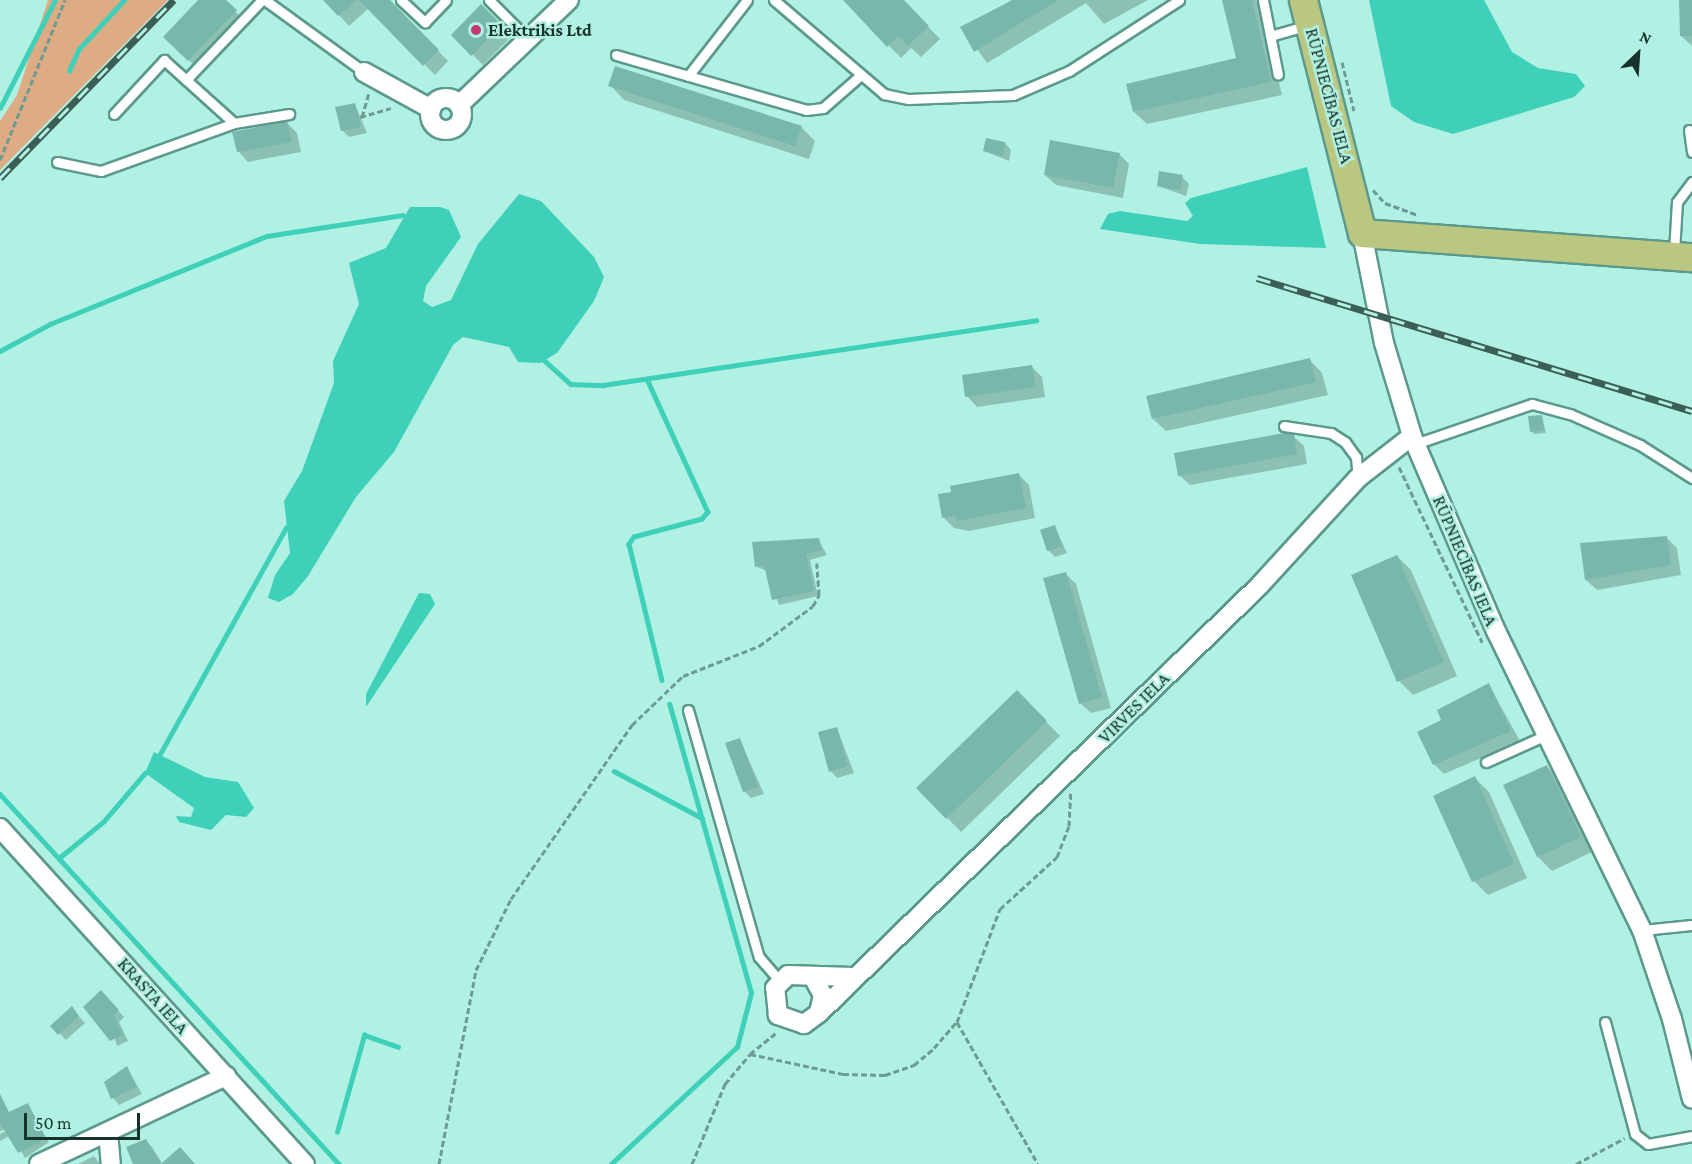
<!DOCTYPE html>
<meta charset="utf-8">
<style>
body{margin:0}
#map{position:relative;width:1692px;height:1164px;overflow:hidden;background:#b1f1e3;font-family:"Crimson Pro",serif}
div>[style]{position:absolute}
.green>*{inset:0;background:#ddab84}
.water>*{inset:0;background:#3fd0b9}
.shadow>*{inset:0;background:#0003}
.stream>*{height:4.5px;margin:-2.25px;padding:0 2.25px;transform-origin:2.25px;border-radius:2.25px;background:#3fd0b9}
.building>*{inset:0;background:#79b7aa}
.path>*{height:3px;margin-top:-1.5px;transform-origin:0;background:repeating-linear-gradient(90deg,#6c9b91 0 6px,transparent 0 9px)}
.roads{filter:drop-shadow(2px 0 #5c998d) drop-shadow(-2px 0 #5c998d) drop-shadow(0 2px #5c998d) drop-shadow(0 -2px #5c998d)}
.lane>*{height:9px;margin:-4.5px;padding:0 4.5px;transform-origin:4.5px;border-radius:4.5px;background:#fff}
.street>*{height:18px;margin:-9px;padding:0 9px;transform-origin:9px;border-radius:9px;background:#fff}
.street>.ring{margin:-9px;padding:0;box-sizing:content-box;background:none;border:18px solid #fff;border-radius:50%}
.primary>*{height:27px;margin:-13.5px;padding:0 13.5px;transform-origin:13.5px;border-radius:13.5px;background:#bac781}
.rail>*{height:7px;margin-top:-3.5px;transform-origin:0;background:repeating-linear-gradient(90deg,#b1f1e3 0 14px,#3b5e57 0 28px);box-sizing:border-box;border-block:2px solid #3b5e57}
.dots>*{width:16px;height:16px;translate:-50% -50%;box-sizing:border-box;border:3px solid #b1f1e3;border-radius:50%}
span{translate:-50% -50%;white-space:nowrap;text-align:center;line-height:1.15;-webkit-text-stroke:5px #b1f1e3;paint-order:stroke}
.poi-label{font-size:18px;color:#17312c;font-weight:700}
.left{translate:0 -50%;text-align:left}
.street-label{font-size:18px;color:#17312c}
.north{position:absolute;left:1608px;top:24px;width:60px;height:60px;-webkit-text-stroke:4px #b1f1e3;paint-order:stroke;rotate:25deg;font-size:16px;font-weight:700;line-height:24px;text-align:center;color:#17312c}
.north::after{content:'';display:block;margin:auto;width:21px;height:27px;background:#17312c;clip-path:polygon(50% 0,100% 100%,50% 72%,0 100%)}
.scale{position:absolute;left:24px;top:1113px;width:116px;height:27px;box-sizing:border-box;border:3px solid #17312c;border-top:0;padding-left:8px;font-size:18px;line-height:21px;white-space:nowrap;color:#17312c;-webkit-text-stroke:4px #b1f1e3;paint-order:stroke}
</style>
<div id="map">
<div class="green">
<i style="clip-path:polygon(48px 0,168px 0,0 170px,0 121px,17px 95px)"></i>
</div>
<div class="water">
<i style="clip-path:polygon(1369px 0,1484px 0,1512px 52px,1538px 68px,1576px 74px,1585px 86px,1574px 97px,1453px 134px,1414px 122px,1391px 106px)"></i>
<i style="clip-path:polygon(1307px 167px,1326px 248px,1200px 244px,1100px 229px,1108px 214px,1120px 211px,1187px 221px,1193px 216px,1185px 203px,1191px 198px)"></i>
<i style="clip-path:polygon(519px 194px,541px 201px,594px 257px,604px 277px,594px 301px,557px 353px,540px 363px,518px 362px,509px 347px,477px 340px,463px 337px,453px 345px,394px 452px,356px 497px,308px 576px,293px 594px,279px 602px,268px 598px,275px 575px,290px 553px,284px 501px,302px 471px,334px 383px,333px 361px,359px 304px,349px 263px,386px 248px,410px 207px,440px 207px,449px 210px,461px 237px,426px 286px,423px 301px,432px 307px,451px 300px,478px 244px)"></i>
<i style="clip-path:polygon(419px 593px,430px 594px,435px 604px,366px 707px,366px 694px)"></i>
<i style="clip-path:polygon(154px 752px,205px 777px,238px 782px,254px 808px,246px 817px,226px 815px,211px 830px,179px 822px,176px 816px,191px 817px,194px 808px,145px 773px)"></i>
</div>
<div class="shadow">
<i style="clip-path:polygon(200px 0,224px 0,246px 22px,199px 70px,165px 37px)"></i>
<i style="clip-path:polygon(325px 0,388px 0,448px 61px,435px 75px,369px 8px,349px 26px)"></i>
<i style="clip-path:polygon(845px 0,902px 0,940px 39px,921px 57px,911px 48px,901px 58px)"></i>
<i style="clip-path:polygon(1012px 0,1148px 0,1104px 24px,1086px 3px,987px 63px,962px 28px)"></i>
<i style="clip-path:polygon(1223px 0,1256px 0,1261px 5px,1282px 95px,1147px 124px,1134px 112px,1237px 59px)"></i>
<i style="clip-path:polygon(1680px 0,1692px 0,1692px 46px,1681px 36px)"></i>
<i style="clip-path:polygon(481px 6px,511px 37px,483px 65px,453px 35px)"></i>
<i style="clip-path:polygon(610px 85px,801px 127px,815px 141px,809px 159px,624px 100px)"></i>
<i style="clip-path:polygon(355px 104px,367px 133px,349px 137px,342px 130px)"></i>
<i style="clip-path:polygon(287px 123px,297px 133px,301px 152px,248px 162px,238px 151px)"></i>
<i style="clip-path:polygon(1005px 143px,1011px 150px,1009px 161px,984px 151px)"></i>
<i style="clip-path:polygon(1119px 154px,1129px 164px,1123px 198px,1056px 185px,1045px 175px)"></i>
<i style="clip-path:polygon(1182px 177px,1189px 184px,1186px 196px,1158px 186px)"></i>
<i style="clip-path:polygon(1310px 360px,1322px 373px,1328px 395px,1166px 431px,1153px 419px)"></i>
<i style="clip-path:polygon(1032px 367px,1042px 377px,1045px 397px,977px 407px,967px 396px)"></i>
<i style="clip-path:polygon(1542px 416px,1546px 433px,1534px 434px,1531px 431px)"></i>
<i style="clip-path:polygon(1293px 436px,1304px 446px,1307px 464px,1190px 485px,1179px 475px)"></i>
<i style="clip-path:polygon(1019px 475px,1029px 485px,1035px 518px,969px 531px,954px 528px,943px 517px)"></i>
<i style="clip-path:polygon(1055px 527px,1067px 553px,1055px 557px,1048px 550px)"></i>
<i style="clip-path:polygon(1667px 538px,1677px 548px,1681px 575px,1597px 590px,1586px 580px)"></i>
<i style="clip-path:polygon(818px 539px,827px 555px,810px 560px,818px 596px,779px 605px,767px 571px,757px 567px,754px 543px)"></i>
<i style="clip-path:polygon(1397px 556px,1411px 570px,1457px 676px,1413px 695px,1399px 681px,1353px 575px)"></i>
<i style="clip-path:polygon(1065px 573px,1076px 584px,1111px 708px,1091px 713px,1080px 703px)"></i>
<i style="clip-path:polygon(1489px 685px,1520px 741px,1444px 774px,1434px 764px,1443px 721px)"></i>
<i style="clip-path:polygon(1017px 692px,1060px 736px,961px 832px,918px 788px)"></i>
<i style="clip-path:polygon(837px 728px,854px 773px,837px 778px,831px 771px)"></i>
<i style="clip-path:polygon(740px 740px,764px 794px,751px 798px,744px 791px)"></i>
<i style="clip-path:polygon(1547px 767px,1561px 781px,1594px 851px,1552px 871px,1538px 857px,1505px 786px)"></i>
<i style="clip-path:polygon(1475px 778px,1489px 792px,1527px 878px,1488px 895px,1474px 881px,1435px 796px)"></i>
<i style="clip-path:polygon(101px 992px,124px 1017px,119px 1022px,128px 1041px,117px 1046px)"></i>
<i style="clip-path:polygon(71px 1008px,85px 1023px,66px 1040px,53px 1026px)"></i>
<i style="clip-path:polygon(127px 1068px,142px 1094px,119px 1105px,113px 1098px)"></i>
<i style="clip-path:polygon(27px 1105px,49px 1142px,25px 1158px,11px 1135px,0 1141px,0 1134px,14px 1127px,0 1131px,0 1117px)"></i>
<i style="clip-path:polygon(145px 1140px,152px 1147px,162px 1163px,135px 1164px)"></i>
<i style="clip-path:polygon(94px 1156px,100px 1164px,78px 1164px)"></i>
</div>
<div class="stream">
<i style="left:69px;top:71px;width:24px;rotate:-66deg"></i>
<i style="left:79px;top:49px;width:67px;rotate:-47.4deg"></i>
<i style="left:0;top:108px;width:121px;rotate:-63deg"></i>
<i style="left:0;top:351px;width:57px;rotate:-28.4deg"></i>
<i style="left:50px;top:324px;width:234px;rotate:-22.1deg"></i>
<i style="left:267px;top:236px;width:137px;rotate:-8.8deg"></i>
<i style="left:544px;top:360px;width:36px;rotate:42deg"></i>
<i style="left:571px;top:384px;width:32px;rotate:2deg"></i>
<i style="left:603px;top:385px;width:438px;rotate:-8.5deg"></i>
<i style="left:647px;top:379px;width:146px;rotate:65.4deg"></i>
<i style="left:708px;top:512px;width:9px;rotate:131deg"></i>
<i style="left:702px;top:519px;width:70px;rotate:165.2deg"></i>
<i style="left:634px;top:537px;width:9px;rotate:126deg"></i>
<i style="left:629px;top:544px;width:140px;rotate:76.4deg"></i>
<i style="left:160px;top:754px;width:259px;rotate:-60.9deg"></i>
<i style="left:614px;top:771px;width:100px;rotate:28.1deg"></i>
<i style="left:0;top:794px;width:502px;rotate:47.5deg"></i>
<i style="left:59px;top:858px;width:58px;rotate:-39.4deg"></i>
<i style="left:104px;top:821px;width:63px;rotate:-49.5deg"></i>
<i style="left:337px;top:1132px;width:101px;rotate:-74.4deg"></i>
<i style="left:364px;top:1035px;width:36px;rotate:19deg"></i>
<i style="left:611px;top:1164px;width:172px;rotate:-42.9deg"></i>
<i style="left:737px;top:1047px;width:56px;rotate:-75.5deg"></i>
<i style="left:751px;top:993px;width:300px;rotate:-105.8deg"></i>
</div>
<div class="building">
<i style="clip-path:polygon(198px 0,226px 0,237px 10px,188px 61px,163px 37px)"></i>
<i style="clip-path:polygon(323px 0,357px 0,338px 16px)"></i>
<i style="clip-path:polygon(359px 0,390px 0,439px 50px,423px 66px)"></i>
<i style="clip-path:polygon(843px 0,904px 0,929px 26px,908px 46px,898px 36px,887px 47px)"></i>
<i style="clip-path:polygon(1013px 0,1058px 0,974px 52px,960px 27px)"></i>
<i style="clip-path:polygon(1222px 0,1252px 0,1271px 82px,1133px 112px,1126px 84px,1236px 58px)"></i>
<i style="clip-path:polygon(1679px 0,1692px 0,1692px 36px,1680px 36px)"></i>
<i style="clip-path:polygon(481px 4px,502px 25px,471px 56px,451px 35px)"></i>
<i style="clip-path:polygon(615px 66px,802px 126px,795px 146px,608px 86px)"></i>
<i style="clip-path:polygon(355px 103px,361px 127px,341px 131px,335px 107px)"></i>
<i style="clip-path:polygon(287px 121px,292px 142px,237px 152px,232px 132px)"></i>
<i style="clip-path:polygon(986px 138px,1005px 142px,1003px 156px,983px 151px)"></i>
<i style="clip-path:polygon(1050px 140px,1120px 153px,1113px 188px,1044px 175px)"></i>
<i style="clip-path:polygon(1159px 171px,1183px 175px,1180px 190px,1157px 186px)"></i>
<i style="clip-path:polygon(1310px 358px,1316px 382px,1152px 419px,1146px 396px)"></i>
<i style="clip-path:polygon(1032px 365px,1036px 387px,965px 397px,962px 375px)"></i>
<i style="clip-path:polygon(1542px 415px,1544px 430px,1530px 432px,1528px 416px)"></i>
<i style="clip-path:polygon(1284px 433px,1294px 434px,1297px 454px,1178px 476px,1174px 453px)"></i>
<i style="clip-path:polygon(1019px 473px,1026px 508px,957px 521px,956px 516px,942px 518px,938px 494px,951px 492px,950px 486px)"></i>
<i style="clip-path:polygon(1055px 525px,1062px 546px,1047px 551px,1040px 530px)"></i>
<i style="clip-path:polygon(1667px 536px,1671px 565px,1585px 580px,1580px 543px)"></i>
<i style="clip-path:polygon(819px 538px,822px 550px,806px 554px,814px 591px,772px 600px,764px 565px,755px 567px,752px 542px)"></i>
<i style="clip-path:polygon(1397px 555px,1444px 662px,1397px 682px,1351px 575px)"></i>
<i style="clip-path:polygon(1066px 572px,1102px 697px,1079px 704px,1043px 578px)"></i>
<i style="clip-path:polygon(1489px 683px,1511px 731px,1433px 765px,1417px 732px,1441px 720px,1437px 710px)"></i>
<i style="clip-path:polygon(1017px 690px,1047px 721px,946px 819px,916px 788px)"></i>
<i style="clip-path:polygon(837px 727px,848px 766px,829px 772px,818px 732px)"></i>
<i style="clip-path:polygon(740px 738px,758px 787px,743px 792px,725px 743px)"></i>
<i style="clip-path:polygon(1547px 765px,1581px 837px,1537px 857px,1503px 785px)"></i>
<i style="clip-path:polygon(1475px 776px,1514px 864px,1472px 882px,1433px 796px)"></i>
<i style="clip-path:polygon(101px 990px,119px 1010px,114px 1015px,123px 1035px,110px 1041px,83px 1007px)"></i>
<i style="clip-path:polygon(72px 1006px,79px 1016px,58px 1035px,50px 1026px)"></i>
<i style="clip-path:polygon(127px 1066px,137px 1087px,111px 1099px,104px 1082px)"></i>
<i style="clip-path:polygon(0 1094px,9px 1112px,28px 1103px,44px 1135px,39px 1143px,18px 1153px,0 1123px)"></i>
<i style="clip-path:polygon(146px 1139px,161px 1164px,180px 1147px,195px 1164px,133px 1164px,126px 1147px)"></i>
</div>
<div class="path">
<i style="left:1342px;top:62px;width:50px;rotate:76.2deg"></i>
<i style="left:360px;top:117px;width:32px;rotate:-16deg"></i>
<i style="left:362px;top:117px;width:25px;rotate:-74deg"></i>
<i style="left:0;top:160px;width:173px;rotate:-67.9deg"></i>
<i style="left:1373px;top:190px;width:18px;rotate:47deg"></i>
<i style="left:1385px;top:203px;width:35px;rotate:20deg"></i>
<i style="left:1399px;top:467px;width:194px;rotate:64.6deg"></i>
<i style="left:957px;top:1022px;width:163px;rotate:60.3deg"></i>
<i style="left:750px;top:1054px;width:35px;rotate:-39deg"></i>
<i style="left:439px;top:1164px;width:197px;rotate:-79.2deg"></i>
<i style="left:476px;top:970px;width:79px;rotate:-63.8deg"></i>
<i style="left:511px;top:899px;width:212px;rotate:-55.2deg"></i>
<i style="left:632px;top:725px;width:71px;rotate:-43.9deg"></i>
<i style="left:683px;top:676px;width:82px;rotate:-21.5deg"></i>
<i style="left:759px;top:646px;width:67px;rotate:-36.5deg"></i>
<i style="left:813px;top:606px;width:13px;rotate:-61deg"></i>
<i style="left:819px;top:595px;width:32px;rotate:-94deg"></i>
<i style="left:692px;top:1164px;width:87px;rotate:-67.6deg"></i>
<i style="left:725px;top:1084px;width:39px;rotate:-50deg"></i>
<i style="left:750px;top:1054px;width:95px;rotate:12.1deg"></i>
<i style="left:843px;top:1074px;width:42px;rotate:1.4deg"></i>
<i style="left:885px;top:1075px;width:31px;rotate:-19deg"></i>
<i style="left:914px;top:1065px;width:26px;rotate:-40deg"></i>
<i style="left:934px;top:1048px;width:35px;rotate:-49deg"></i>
<i style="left:957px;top:1022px;width:121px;rotate:-69.2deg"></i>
<i style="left:1000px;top:909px;width:77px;rotate:-42.4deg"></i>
<i style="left:1057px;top:857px;width:33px;rotate:-69deg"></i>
<i style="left:1069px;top:826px;width:35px;rotate:-87deg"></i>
<i style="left:1576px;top:1164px;width:55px;rotate:-28deg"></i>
</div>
<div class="roads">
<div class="lane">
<i style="left:265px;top:0;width:122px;rotate:36deg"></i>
<i style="left:401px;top:0;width:33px;rotate:43deg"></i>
<i style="left:425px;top:22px;width:30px;rotate:-46deg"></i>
<i style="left:489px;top:0;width:55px;rotate:45deg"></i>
<i style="left:774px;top:0;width:145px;rotate:40.5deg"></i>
<i style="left:884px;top:94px;width:25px;rotate:12deg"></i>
<i style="left:908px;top:99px;width:105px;rotate:-2.2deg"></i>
<i style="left:1013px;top:95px;width:61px;rotate:-23.2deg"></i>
<i style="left:1069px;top:71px;width:131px;rotate:-32.8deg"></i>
<i style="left:1263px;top:0;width:76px;rotate:78.7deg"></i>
<i style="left:1270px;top:36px;width:37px;rotate:-16deg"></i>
<i style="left:616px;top:55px;width:198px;rotate:16.1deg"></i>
<i style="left:806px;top:110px;width:17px;rotate:-7deg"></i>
<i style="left:823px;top:108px;width:50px;rotate:-41deg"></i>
<i style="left:688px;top:76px;width:96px;rotate:-52.2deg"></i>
<i style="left:186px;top:80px;width:110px;rotate:-46.5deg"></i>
<i style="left:114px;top:114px;width:74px;rotate:-47.2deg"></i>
<i style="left:164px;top:60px;width:94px;rotate:42deg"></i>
<i style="left:1689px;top:130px;width:22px;rotate:82deg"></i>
<i style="left:57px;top:162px;width:45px;rotate:11.6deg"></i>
<i style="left:101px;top:171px;width:141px;rotate:-19.8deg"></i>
<i style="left:234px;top:123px;width:56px;rotate:-9.3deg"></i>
<i style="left:1674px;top:252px;width:50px;rotate:-86.6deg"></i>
<i style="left:1677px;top:202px;width:25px;rotate:-53deg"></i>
<i style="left:1284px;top:426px;width:48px;rotate:8.5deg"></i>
<i style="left:1331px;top:433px;width:17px;rotate:33deg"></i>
<i style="left:1345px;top:442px;width:19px;rotate:54deg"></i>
<i style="left:1356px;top:457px;width:21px;rotate:85deg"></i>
<i style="left:1415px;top:444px;width:124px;rotate:-18.9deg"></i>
<i style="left:1532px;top:404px;width:39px;rotate:15deg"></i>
<i style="left:1570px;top:414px;width:77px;rotate:23.9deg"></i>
<i style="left:1640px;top:445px;width:62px;rotate:32.4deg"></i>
<i style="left:688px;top:710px;width:257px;rotate:74deg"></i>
<i style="left:759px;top:957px;width:32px;rotate:49deg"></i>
<i style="left:1486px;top:762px;width:66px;rotate:-24.2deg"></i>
<i style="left:1642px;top:930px;width:50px;rotate:-5.7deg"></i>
<i style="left:1605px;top:1022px;width:116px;rotate:75deg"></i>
<i style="left:1635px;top:1134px;width:16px;rotate:38deg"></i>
<i style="left:1648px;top:1144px;width:45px;rotate:-10.3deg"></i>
</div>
<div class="street">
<i style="left:364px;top:72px;width:77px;rotate:28.9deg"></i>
<i class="ring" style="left:430px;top:98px;width:14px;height:14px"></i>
<i style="left:459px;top:105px;width:152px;rotate:-43.7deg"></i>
<i style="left:1362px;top:233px;width:112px;rotate:78.7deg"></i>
<i style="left:1384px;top:343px;width:97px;rotate:73.2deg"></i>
<i style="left:1412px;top:436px;width:212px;rotate:66.7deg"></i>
<i style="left:1496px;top:631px;width:333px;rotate:64deg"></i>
<i style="left:1642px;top:930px;width:94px;rotate:71.4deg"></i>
<i style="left:1672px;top:1019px;width:82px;rotate:76deg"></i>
<i style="left:0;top:828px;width:454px;rotate:47.8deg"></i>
<i style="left:814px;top:979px;width:18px;rotate:61deg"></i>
<i style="left:823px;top:995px;width:18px;rotate:103deg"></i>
<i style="left:819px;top:1013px;width:19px;rotate:144deg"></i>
<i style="left:804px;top:1024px;width:28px;rotate:-161deg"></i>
<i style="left:778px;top:1015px;width:27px;rotate:-96deg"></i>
<i style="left:775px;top:988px;width:18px;rotate:-45deg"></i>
<i style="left:788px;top:975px;width:65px;rotate:1.8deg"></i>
<i style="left:819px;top:1013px;width:613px;rotate:-44.14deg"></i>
<i style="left:1259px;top:586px;width:147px;rotate:-47.5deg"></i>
<i style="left:1358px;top:478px;width:68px;rotate:-37.9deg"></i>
<i style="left:108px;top:1132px;width:32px;rotate:85deg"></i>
<i style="left:39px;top:1164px;width:207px;rotate:-25.2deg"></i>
</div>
<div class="primary">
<i style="left:1303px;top:0;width:240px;rotate:75.8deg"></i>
<i style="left:1362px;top:233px;width:331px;rotate:4.2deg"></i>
</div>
</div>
<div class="rail">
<i style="left:0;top:178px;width:249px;rotate:-45.7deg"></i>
<i style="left:1257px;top:278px;width:455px;rotate:17deg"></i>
</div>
<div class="dots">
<i style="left:476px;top:30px;background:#c23871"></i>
</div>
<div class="poi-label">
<span class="left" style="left:488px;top:30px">Elektrikis Ltd</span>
</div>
<div class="street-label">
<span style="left:1329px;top:96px;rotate:75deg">RŪPNIECĪBAS IELA</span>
<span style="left:1465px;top:561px;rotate:67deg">RŪPNIECĪBAS IELA</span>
<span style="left:1134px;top:708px;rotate:-45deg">VIRVES IELA</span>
<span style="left:153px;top:996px;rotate:48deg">KRASTA IELA</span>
</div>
<div class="north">N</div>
<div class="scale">50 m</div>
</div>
